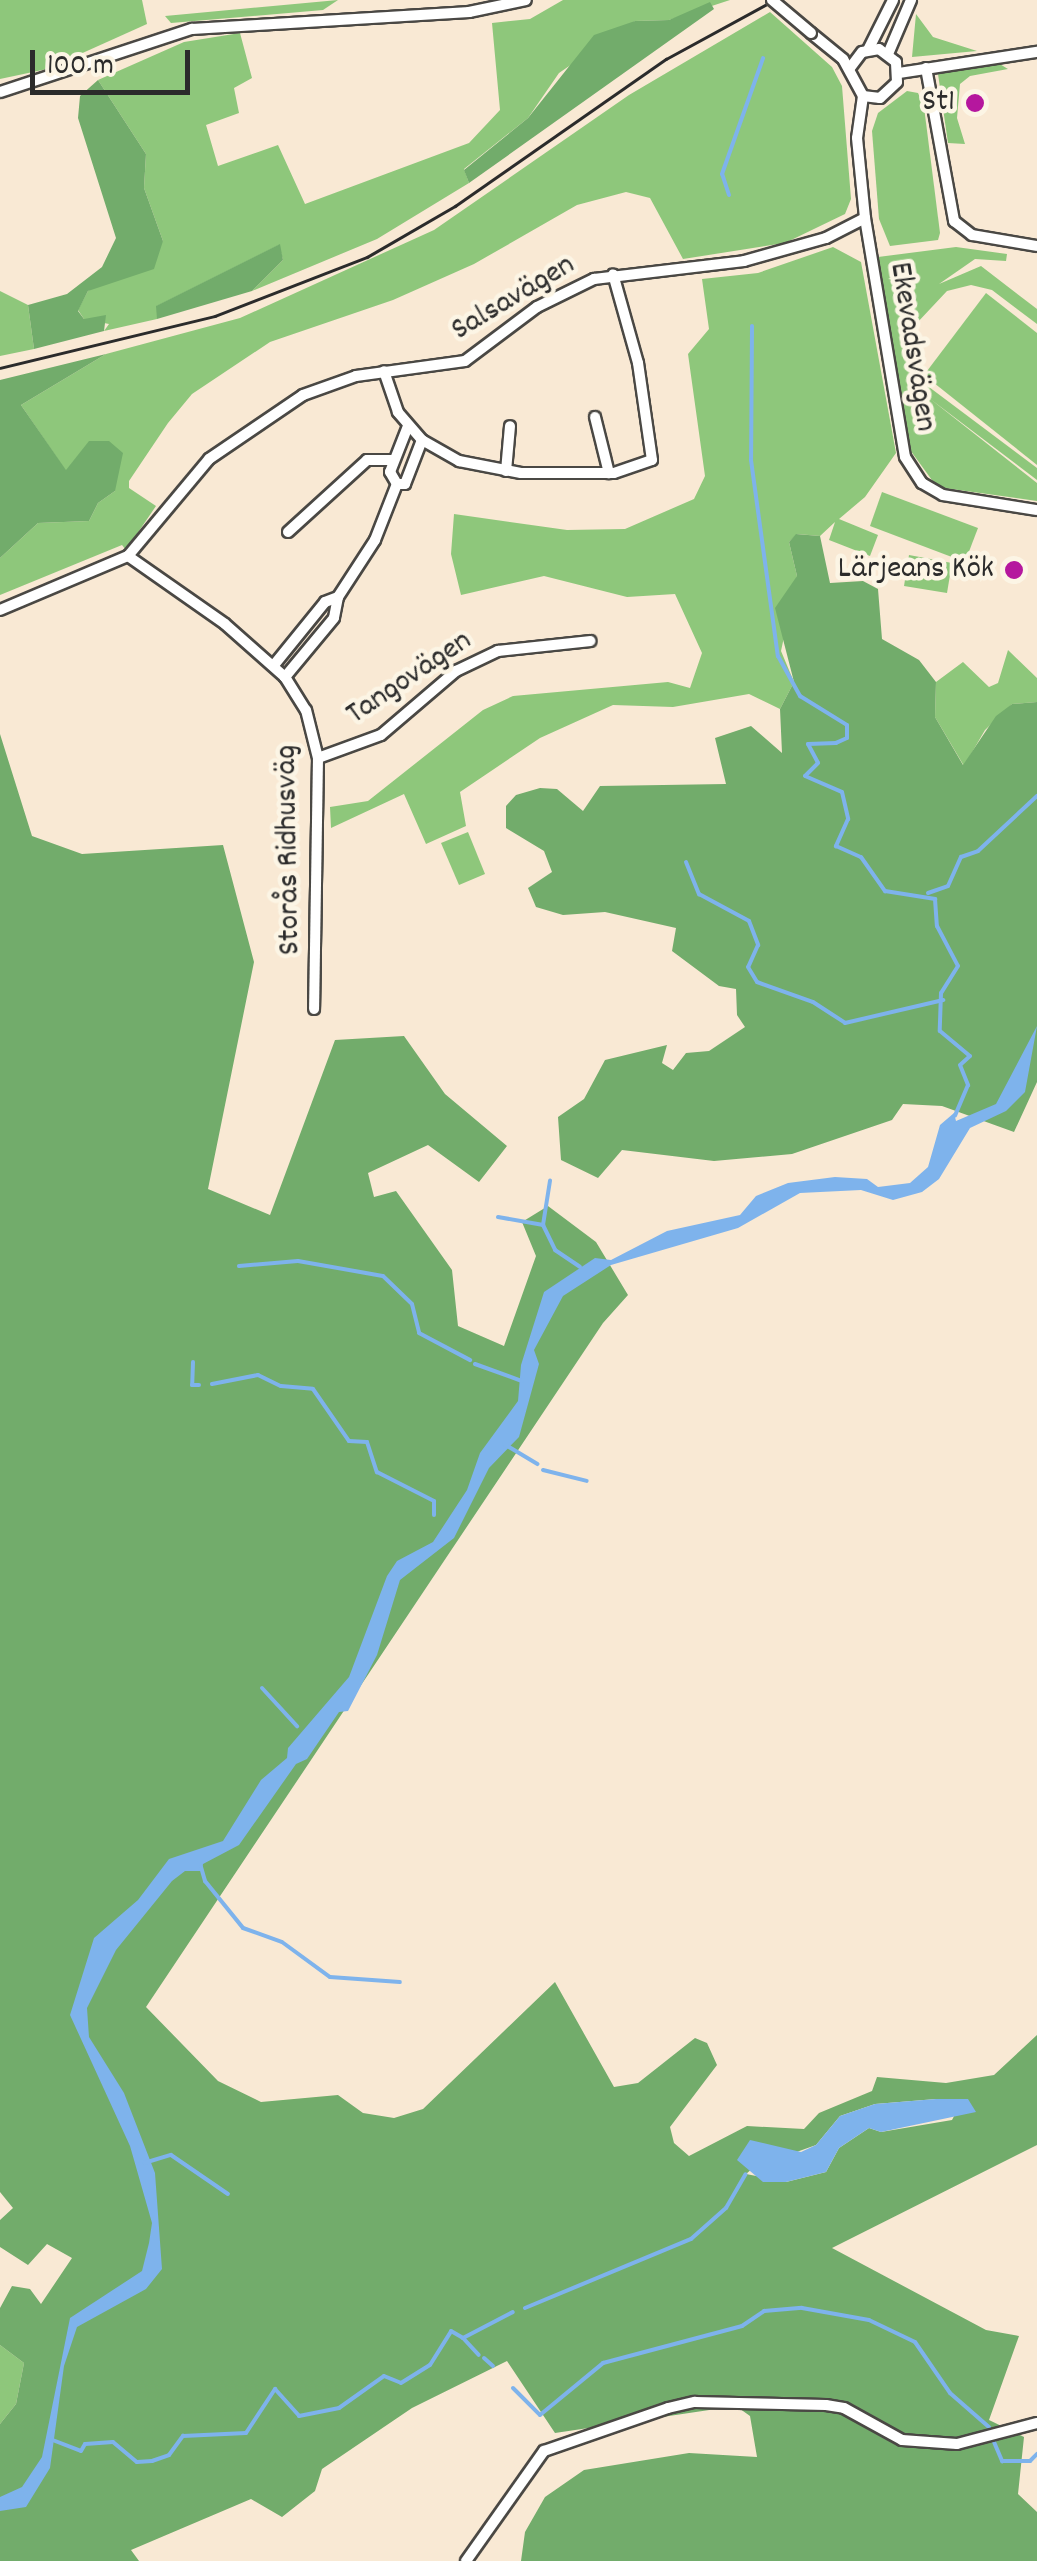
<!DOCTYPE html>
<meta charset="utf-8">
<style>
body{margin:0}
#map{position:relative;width:1037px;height:2561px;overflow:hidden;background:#f9e9d4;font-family:Dekko,sans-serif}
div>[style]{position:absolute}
.green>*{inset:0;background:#8ec77b}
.forest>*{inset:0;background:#72ac6b}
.water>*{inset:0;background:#7eb3ec}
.stream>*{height:4px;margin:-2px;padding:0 2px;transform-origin:2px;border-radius:2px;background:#7eb3ec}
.roads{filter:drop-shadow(2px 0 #4a4844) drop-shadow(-2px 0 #4a4844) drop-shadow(0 2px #4a4844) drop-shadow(0 -2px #4a4844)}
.street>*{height:10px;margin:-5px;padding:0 5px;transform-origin:5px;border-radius:5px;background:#fff}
.tram>*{height:2.5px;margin:-1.25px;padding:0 1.25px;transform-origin:1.25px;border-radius:1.25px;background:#2b2b2b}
.bridges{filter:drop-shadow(2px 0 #4a4844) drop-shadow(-2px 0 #4a4844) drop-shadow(0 2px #4a4844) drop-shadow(0 -2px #4a4844)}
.street-bridge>*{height:10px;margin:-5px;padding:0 5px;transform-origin:5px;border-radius:5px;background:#fff}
.dots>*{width:28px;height:28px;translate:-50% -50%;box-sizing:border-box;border:5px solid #fcf5e5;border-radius:50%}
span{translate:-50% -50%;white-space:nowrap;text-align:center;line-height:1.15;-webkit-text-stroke:9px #fcf5e5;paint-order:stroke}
.poi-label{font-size:32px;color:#2b2b2b}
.right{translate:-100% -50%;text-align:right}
.street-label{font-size:32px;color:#2b2b2b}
.scale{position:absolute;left:30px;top:50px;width:160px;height:45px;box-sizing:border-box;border:5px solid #2b2b2b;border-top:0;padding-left:12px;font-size:30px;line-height:35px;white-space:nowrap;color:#2b2b2b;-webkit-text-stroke:8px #fcf5e5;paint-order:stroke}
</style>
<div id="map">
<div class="green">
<i style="clip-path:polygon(0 0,142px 0,147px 24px,47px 69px,0 79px)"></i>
<i style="clip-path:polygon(338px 0,323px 10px,171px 23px,165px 16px)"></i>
<i style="clip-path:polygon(563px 0,730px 0,669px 20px,635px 21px,559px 73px,528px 118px,464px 169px,469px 183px,377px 239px,252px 291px,283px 260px,279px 245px,157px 306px,157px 319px,104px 331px,109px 324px,84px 319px,78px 310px,88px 291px,163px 241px,144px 188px,146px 154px,98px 80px,184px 42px,240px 33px,252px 78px,234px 88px,239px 113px,206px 125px,218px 166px,278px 145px,305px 204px,469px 143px,500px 110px,492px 23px,530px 19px)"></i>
<i style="clip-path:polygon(770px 12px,832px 67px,842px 86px,851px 199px,845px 214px,785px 243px,683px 259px,650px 198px,626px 192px,577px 205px,474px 264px,393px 300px,270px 342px,192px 394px,168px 423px,129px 481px,129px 488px,156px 506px,126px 550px,122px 545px,0 595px,0 558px,38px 523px,89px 521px,98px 503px,115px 491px,109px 442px,90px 441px,66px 471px,21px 405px,106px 354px,240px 318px,434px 230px,629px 95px)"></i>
<i style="clip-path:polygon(916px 14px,933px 37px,977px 51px,912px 57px)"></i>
<i style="clip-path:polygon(998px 63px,1008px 69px,970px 76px,960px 84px,957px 118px,965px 144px,948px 143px,938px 74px)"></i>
<i style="clip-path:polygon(907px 91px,918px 93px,924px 107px,940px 233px,938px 240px,890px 246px,879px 219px,872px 131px,878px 113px)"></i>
<i style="clip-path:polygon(833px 247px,861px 262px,896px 453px,865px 497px,839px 519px,878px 535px,870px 556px,829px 540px,835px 522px,820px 536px,797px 534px,789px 542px,797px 576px,781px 651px,794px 682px,780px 709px,749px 694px,673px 707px,613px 705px,540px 738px,460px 792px,466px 826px,426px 844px,404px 794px,331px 828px,330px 807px,368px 801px,483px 710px,513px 696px,668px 682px,690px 688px,702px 653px,675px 594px,627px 597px,544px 576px,461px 595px,451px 554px,454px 514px,567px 530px,625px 529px,694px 499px,705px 476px,688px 354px,709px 329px,702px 279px,758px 273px)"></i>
<i style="clip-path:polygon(956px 247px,1007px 254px,1006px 261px,975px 259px,939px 284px,981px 266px,1037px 309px,1037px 324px,992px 290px,971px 285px,947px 291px,916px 324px,916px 368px,929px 387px,1037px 468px,1037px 480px,929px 398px,1037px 483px,1037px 501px,937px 487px,905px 443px,878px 257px)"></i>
<i style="clip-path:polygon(0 291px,28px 305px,34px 349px,0 356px)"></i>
<i style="clip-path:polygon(986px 293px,1037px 333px,1037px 465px,924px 375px)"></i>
<i style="clip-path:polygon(882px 492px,978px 528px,965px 562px,870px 526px)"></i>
<i style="clip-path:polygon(909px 555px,952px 563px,947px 593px,904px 586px)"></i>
<i style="clip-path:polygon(1008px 650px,1037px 678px,1037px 702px,1012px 704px,985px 730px,964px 766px,935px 717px,936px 682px,963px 662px,989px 687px,998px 683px)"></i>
<i style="clip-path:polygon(468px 832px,485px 874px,459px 885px,441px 843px)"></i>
<i style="clip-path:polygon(0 2345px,24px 2363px,16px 2404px,0 2424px)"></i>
</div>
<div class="forest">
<i style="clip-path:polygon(710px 2px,714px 9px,469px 183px,464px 170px,528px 118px,594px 35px,635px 21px,669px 20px)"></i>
<i style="clip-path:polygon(98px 80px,146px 154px,144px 188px,163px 241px,154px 269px,88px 291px,78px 311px,84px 319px,106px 315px,104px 331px,34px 349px,28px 305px,67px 294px,102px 267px,116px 238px,78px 118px,80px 96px)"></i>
<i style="clip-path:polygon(280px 244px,283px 260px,252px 291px,157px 319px,156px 306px)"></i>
<i style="clip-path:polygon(106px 354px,21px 405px,66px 470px,89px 441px,109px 441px,123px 453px,115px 491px,98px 503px,89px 521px,38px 523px,0 558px,0 380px)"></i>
<i style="clip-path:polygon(796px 534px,820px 536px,830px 583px,863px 581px,878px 589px,882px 639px,919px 660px,936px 682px,935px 717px,963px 765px,996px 716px,1012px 704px,1037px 702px,1037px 1082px,1014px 1132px,942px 1106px,903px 1104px,892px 1120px,792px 1154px,714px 1161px,622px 1150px,598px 1178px,561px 1160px,558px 1117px,584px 1099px,605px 1060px,667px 1045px,662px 1063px,673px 1070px,686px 1053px,709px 1051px,745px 1027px,737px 1015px,736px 989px,719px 986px,672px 951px,676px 928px,605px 912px,563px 915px,536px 907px,528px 888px,552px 872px,544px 851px,506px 828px,506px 806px,516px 795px,540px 788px,557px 789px,583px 811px,600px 786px,726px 784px,715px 738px,751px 726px,782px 753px,780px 709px,794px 682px,775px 608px,797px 576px,789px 542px)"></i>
<i style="clip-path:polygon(evenodd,0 734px,32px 836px,82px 854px,223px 845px,254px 962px,208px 1189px,270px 1215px,335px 1040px,404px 1036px,445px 1094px,507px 1146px,479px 1182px,428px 1145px,368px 1173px,374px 1197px,396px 1191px,452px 1270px,458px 1326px,504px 1346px,536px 1256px,522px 1222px,548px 1206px,596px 1242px,628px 1295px,603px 1323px,146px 2007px,218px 2081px,261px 2102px,338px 2095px,363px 2113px,394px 2118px,423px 2109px,555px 1982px,614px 2087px,638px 2083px,695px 2038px,707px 2043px,717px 2065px,670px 2127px,674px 2143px,689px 2156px,747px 2126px,804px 2129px,819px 2113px,872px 2091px,877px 2077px,946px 2083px,994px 2075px,1037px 2035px,1037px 2145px,832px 2248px,986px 2330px,1019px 2336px,989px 2420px,1024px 2437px,1018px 2494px,1037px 2512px,1037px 2561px,521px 2561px,525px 2532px,545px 2497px,584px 2470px,689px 2453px,757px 2457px,750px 2416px,736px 2406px,555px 2433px,507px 2361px,412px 2408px,322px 2469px,315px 2491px,282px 2517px,251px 2499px,131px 2550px,139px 2561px,0 2561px,0 2424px,16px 2404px,24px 2363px,0 2345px,0 2308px,12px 2286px,30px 2289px,41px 2304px,72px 2258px,47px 2244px,28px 2265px,0 2247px,0 2220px,13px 2208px,0 2192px,0 734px,936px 2099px,963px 2099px,952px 2120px,881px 2132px,869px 2128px,839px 2148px,826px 2172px,786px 2182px,746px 2174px,774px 2150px,791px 2154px,816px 2145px,840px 2116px,875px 2104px,936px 2099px)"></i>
</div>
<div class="water">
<i style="clip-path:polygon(1037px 1026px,1025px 1092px,1006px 1111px,970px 1128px,939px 1179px,922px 1192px,893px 1200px,861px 1190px,800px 1193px,738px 1228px,611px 1265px,563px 1296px,534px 1350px,539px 1364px,519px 1437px,489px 1468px,454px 1538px,400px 1580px,377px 1655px,348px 1711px,339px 1712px,307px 1759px,296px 1764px,239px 1845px,203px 1864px,202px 1871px,185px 1871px,172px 1881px,116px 1950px,87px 2008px,89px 2037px,124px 2093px,155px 2173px,162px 2269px,146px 2289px,77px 2327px,64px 2366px,50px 2468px,26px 2507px,0 2511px,0 2497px,22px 2487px,42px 2457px,70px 2318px,142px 2271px,149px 2243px,152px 2223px,130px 2146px,70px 2015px,94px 1938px,138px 1900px,169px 1859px,223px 1841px,261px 1780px,287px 1758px,288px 1748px,349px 1677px,387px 1576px,397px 1561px,433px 1542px,467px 1490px,480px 1453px,518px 1401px,521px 1365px,544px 1292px,595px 1258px,611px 1260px,667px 1231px,740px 1215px,756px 1196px,788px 1183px,835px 1177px,867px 1179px,878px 1187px,910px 1183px,928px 1167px,940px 1125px,954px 1113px,956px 1121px,996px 1104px)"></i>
<i style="clip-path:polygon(936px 2099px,968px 2099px,976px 2112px,881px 2132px,869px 2128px,839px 2148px,826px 2172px,786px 2182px,763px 2182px,737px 2160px,750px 2140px,801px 2152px,816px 2145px,840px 2116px,875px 2104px)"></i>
</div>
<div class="stream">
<i style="left:729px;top:195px;width:22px;rotate:-108deg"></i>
<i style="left:722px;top:174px;width:123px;rotate:-70.5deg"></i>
<i style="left:752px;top:326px;width:134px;rotate:90.4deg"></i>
<i style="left:751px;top:460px;width:198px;rotate:82.2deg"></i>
<i style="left:778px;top:656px;width:46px;rotate:61.2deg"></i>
<i style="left:800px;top:696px;width:55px;rotate:31.7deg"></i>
<i style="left:847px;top:725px;width:13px;rotate:90deg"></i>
<i style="left:847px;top:738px;width:12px;rotate:156deg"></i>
<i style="left:836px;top:743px;width:28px;rotate:178deg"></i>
<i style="left:808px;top:744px;width:21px;rotate:62deg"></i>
<i style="left:818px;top:763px;width:18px;rotate:135deg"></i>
<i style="left:805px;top:776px;width:40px;rotate:23.4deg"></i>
<i style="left:842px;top:792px;width:28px;rotate:77deg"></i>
<i style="left:848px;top:819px;width:30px;rotate:114deg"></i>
<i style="left:836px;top:846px;width:27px;rotate:24deg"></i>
<i style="left:861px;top:857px;width:42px;rotate:54.8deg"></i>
<i style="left:885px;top:891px;width:51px;rotate:9.1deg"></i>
<i style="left:935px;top:899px;width:27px;rotate:86deg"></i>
<i style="left:937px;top:926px;width:45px;rotate:62.3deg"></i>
<i style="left:958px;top:966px;width:32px;rotate:122deg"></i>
<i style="left:941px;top:993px;width:38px;rotate:92deg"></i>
<i style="left:940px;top:1031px;width:39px;rotate:40deg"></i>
<i style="left:970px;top:1056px;width:13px;rotate:138deg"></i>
<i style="left:960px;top:1065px;width:22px;rotate:68deg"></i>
<i style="left:968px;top:1085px;width:33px;rotate:113deg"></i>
<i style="left:686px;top:862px;width:35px;rotate:68deg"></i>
<i style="left:699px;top:894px;width:57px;rotate:28.4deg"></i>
<i style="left:749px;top:921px;width:26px;rotate:69deg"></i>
<i style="left:758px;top:945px;width:24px;rotate:114deg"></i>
<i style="left:748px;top:967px;width:17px;rotate:59deg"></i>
<i style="left:757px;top:982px;width:59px;rotate:19.7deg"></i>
<i style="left:813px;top:1002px;width:38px;rotate:33deg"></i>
<i style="left:845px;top:1023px;width:101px;rotate:-13.2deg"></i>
<i style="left:928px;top:893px;width:21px;rotate:-19deg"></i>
<i style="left:948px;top:886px;width:32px;rotate:-66deg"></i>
<i style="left:961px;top:857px;width:18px;rotate:-19deg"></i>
<i style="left:978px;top:851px;width:81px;rotate:-43deg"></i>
<i style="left:498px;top:1217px;width:46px;rotate:10.1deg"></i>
<i style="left:543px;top:1225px;width:28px;rotate:64deg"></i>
<i style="left:555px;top:1250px;width:30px;rotate:34deg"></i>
<i style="left:543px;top:1225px;width:45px;rotate:-81deg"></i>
<i style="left:239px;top:1266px;width:59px;rotate:-4.8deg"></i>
<i style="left:298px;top:1261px;width:86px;rotate:10deg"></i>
<i style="left:383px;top:1276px;width:40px;rotate:44deg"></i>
<i style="left:412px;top:1304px;width:30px;rotate:76deg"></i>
<i style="left:419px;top:1333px;width:58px;rotate:27.9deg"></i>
<i style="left:193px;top:1362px;width:23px;rotate:92deg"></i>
<i style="left:192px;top:1385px;width:7px"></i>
<i style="left:475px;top:1364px;width:50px;rotate:19.9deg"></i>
<i style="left:212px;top:1384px;width:47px;rotate:-11.1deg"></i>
<i style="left:258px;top:1375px;width:25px;rotate:26deg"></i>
<i style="left:281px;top:1386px;width:32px;rotate:5deg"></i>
<i style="left:313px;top:1389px;width:63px;rotate:55.3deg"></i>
<i style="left:349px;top:1441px;width:18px;rotate:3deg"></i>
<i style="left:367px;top:1442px;width:32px;rotate:72deg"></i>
<i style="left:377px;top:1472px;width:64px;rotate:27deg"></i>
<i style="left:434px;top:1501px;width:14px;rotate:90deg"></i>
<i style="left:504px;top:1444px;width:39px;rotate:31deg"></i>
<i style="left:543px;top:1470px;width:45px;rotate:14deg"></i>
<i style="left:262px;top:1688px;width:52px;rotate:47.4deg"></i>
<i style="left:201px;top:1867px;width:15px;rotate:74deg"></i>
<i style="left:205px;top:1881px;width:60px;rotate:51deg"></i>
<i style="left:243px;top:1928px;width:41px;rotate:19.7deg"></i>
<i style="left:282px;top:1942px;width:59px;rotate:36.1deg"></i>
<i style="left:330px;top:1977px;width:70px;rotate:4.1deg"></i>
<i style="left:144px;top:2163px;width:28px;rotate:-17deg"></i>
<i style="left:171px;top:2155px;width:69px;rotate:34.4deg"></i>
<i style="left:525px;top:2308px;width:180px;rotate:-22.6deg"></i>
<i style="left:691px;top:2239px;width:47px;rotate:-41.5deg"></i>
<i style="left:726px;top:2208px;width:39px;rotate:-60deg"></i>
<i style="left:463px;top:2338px;width:23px;rotate:47deg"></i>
<i style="left:484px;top:2358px;width:12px;rotate:42deg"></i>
<i style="left:513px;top:2388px;width:38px;rotate:45deg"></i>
<i style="left:540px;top:2415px;width:82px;rotate:-39.5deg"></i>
<i style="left:603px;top:2363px;width:144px;rotate:-14.9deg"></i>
<i style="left:742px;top:2326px;width:27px;rotate:-34deg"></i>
<i style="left:764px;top:2311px;width:38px;rotate:-5deg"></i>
<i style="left:802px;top:2308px;width:68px;rotate:10.2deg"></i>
<i style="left:869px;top:2320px;width:51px;rotate:25.6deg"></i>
<i style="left:915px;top:2342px;width:62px;rotate:55.5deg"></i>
<i style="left:950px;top:2393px;width:52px;rotate:41.1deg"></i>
<i style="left:50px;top:2439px;width:33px;rotate:21deg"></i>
<i style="left:81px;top:2451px;width:8px;rotate:-60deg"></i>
<i style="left:85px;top:2444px;width:28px;rotate:-4deg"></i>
<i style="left:113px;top:2442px;width:31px;rotate:40deg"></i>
<i style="left:137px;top:2462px;width:15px;rotate:-4deg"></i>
<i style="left:152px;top:2461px;width:18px;rotate:-19deg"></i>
<i style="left:169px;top:2455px;width:24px;rotate:-54deg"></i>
<i style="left:183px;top:2436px;width:63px;rotate:-2.7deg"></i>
<i style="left:246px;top:2433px;width:53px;rotate:-56.6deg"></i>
<i style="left:275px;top:2389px;width:36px;rotate:48deg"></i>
<i style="left:299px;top:2416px;width:41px;rotate:-11.3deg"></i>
<i style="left:339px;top:2408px;width:55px;rotate:-35.4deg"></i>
<i style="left:384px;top:2376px;width:18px;rotate:22deg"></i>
<i style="left:401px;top:2383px;width:34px;rotate:-32deg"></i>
<i style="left:430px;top:2365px;width:40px;rotate:-58deg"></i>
<i style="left:451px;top:2331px;width:14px;rotate:30deg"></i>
<i style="left:463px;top:2338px;width:56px;rotate:-27.5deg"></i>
<i style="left:994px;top:2442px;width:21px;rotate:67deg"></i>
<i style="left:1002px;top:2461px;width:28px"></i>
<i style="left:1030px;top:2461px;width:10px;rotate:-45deg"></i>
</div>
<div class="roads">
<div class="street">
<i style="left:811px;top:33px;width:41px;rotate:39.1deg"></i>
<i style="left:843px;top:59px;width:42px;rotate:61.6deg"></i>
<i style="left:863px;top:96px;width:17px;rotate:7deg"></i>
<i style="left:880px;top:98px;width:23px;rotate:-43deg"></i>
<i style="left:897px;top:82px;width:20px;rotate:-93deg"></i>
<i style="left:896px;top:62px;width:21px;rotate:-143deg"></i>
<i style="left:879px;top:49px;width:17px;rotate:170deg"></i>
<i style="left:862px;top:52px;width:20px;rotate:127deg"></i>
<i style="left:868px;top:50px;width:56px;rotate:-63.4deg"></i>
<i style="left:888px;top:54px;width:59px;rotate:-66.9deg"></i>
<i style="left:926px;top:68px;width:156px;rotate:79.6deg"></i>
<i style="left:954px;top:221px;width:23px;rotate:38deg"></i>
<i style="left:972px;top:235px;width:66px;rotate:9.6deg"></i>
<i style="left:899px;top:73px;width:140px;rotate:-8.7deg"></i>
<i style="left:0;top:92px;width:202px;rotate:-18.2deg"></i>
<i style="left:192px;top:29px;width:278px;rotate:-3.5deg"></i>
<i style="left:469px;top:12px;width:58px;rotate:-11.9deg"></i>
<i style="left:863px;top:96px;width:42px;rotate:98.1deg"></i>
<i style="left:857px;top:138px;width:80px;rotate:84.3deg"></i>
<i style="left:865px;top:218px;width:242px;rotate:80.5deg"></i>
<i style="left:905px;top:457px;width:31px;rotate:57deg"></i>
<i style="left:922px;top:483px;width:24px;rotate:30deg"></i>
<i style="left:943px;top:495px;width:95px;rotate:9.1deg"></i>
<i style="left:595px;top:417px;width:58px;rotate:76deg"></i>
<i style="left:422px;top:440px;width:43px;rotate:29.6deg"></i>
<i style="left:459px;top:461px;width:63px;rotate:11deg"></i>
<i style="left:521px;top:473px;width:93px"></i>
<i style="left:614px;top:473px;width:40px;rotate:-18.9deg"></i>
<i style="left:652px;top:460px;width:98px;rotate:-98.2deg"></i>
<i style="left:638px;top:363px;width:92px;rotate:-105.7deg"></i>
<i style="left:506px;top:471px;width:45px;rotate:-84.9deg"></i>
<i style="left:397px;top:484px;width:14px;rotate:-120deg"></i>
<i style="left:390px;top:472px;width:49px;rotate:-68.6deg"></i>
<i style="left:288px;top:532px;width:107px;rotate:-42.3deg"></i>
<i style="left:367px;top:460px;width:27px"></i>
<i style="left:128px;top:556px;width:126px;rotate:-50.1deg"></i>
<i style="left:209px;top:459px;width:114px;rotate:-34.2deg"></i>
<i style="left:303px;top:395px;width:56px;rotate:-19.7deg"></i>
<i style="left:356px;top:376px;width:110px;rotate:-7.8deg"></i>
<i style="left:465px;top:361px;width:90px;rotate:-36.9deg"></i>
<i style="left:537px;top:307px;width:64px;rotate:-26.2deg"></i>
<i style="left:594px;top:279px;width:151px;rotate:-6.8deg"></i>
<i style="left:744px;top:261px;width:85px;rotate:-15.7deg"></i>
<i style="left:826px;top:238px;width:44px;rotate:-27.1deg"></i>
<i style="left:338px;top:597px;width:68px;rotate:-57deg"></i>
<i style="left:375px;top:540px;width:60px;rotate:-68.6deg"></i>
<i style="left:397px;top:484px;width:8px"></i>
<i style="left:405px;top:484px;width:47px;rotate:-68.9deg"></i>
<i style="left:422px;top:440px;width:37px;rotate:-131deg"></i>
<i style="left:398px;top:412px;width:43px;rotate:-108.9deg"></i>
<i style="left:0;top:610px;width:139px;rotate:-22.9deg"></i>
<i style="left:128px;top:556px;width:118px;rotate:35deg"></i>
<i style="left:225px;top:624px;width:80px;rotate:41.5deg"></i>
<i style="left:285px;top:677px;width:39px;rotate:58deg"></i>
<i style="left:306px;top:710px;width:49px;rotate:76deg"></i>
<i style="left:318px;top:758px;width:251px;rotate:90.9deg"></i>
<i style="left:274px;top:665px;width:81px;rotate:-51deg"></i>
<i style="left:325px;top:602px;width:14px;rotate:-21deg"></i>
<i style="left:338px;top:597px;width:21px;rotate:101deg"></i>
<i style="left:334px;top:618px;width:77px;rotate:129.7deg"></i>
<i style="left:318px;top:758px;width:67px;rotate:-20.1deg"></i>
<i style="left:381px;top:735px;width:99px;rotate:-40.5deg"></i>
<i style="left:456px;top:671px;width:47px;rotate:-25.5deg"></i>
<i style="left:498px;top:651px;width:93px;rotate:-6.2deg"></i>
<i style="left:466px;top:2561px;width:135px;rotate:-54.7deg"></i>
<i style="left:544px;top:2451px;width:131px;rotate:-19.1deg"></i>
<i style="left:668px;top:2408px;width:28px;rotate:-13deg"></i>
<i style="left:695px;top:2402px;width:131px;rotate:1.3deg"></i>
<i style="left:826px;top:2405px;width:18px;rotate:9deg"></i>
<i style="left:844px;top:2408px;width:66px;rotate:28.9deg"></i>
<i style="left:902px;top:2440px;width:55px;rotate:4.2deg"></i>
<i style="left:957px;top:2444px;width:83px;rotate:-14.7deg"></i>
</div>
</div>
<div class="tram">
<i style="left:0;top:368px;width:221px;rotate:-13.6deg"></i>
<i style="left:215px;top:316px;width:163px;rotate:-21.2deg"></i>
<i style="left:367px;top:257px;width:102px;rotate:-30.1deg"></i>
<i style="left:455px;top:206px;width:257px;rotate:-34.9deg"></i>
<i style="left:666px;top:59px;width:123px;rotate:-28.6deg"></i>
</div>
<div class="bridges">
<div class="street-bridge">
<i style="left:772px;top:0;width:51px;rotate:40.2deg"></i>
</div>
</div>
<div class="dots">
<i style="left:975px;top:103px;background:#b5179e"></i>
<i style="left:1014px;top:570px;background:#b5179e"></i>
</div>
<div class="poi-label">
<span class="right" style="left:955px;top:103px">St1</span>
<span class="right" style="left:994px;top:570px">Lärjeans Kök</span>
</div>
<div class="street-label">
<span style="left:514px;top:299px;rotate:-31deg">Salsavägen</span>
<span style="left:911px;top:347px;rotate:81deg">Ekevadsvägen</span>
<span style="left:410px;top:679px;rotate:-34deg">Tangovägen</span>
<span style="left:290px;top:850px;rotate:-91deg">Storås Ridhusväg</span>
</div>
<div class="scale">100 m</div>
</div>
